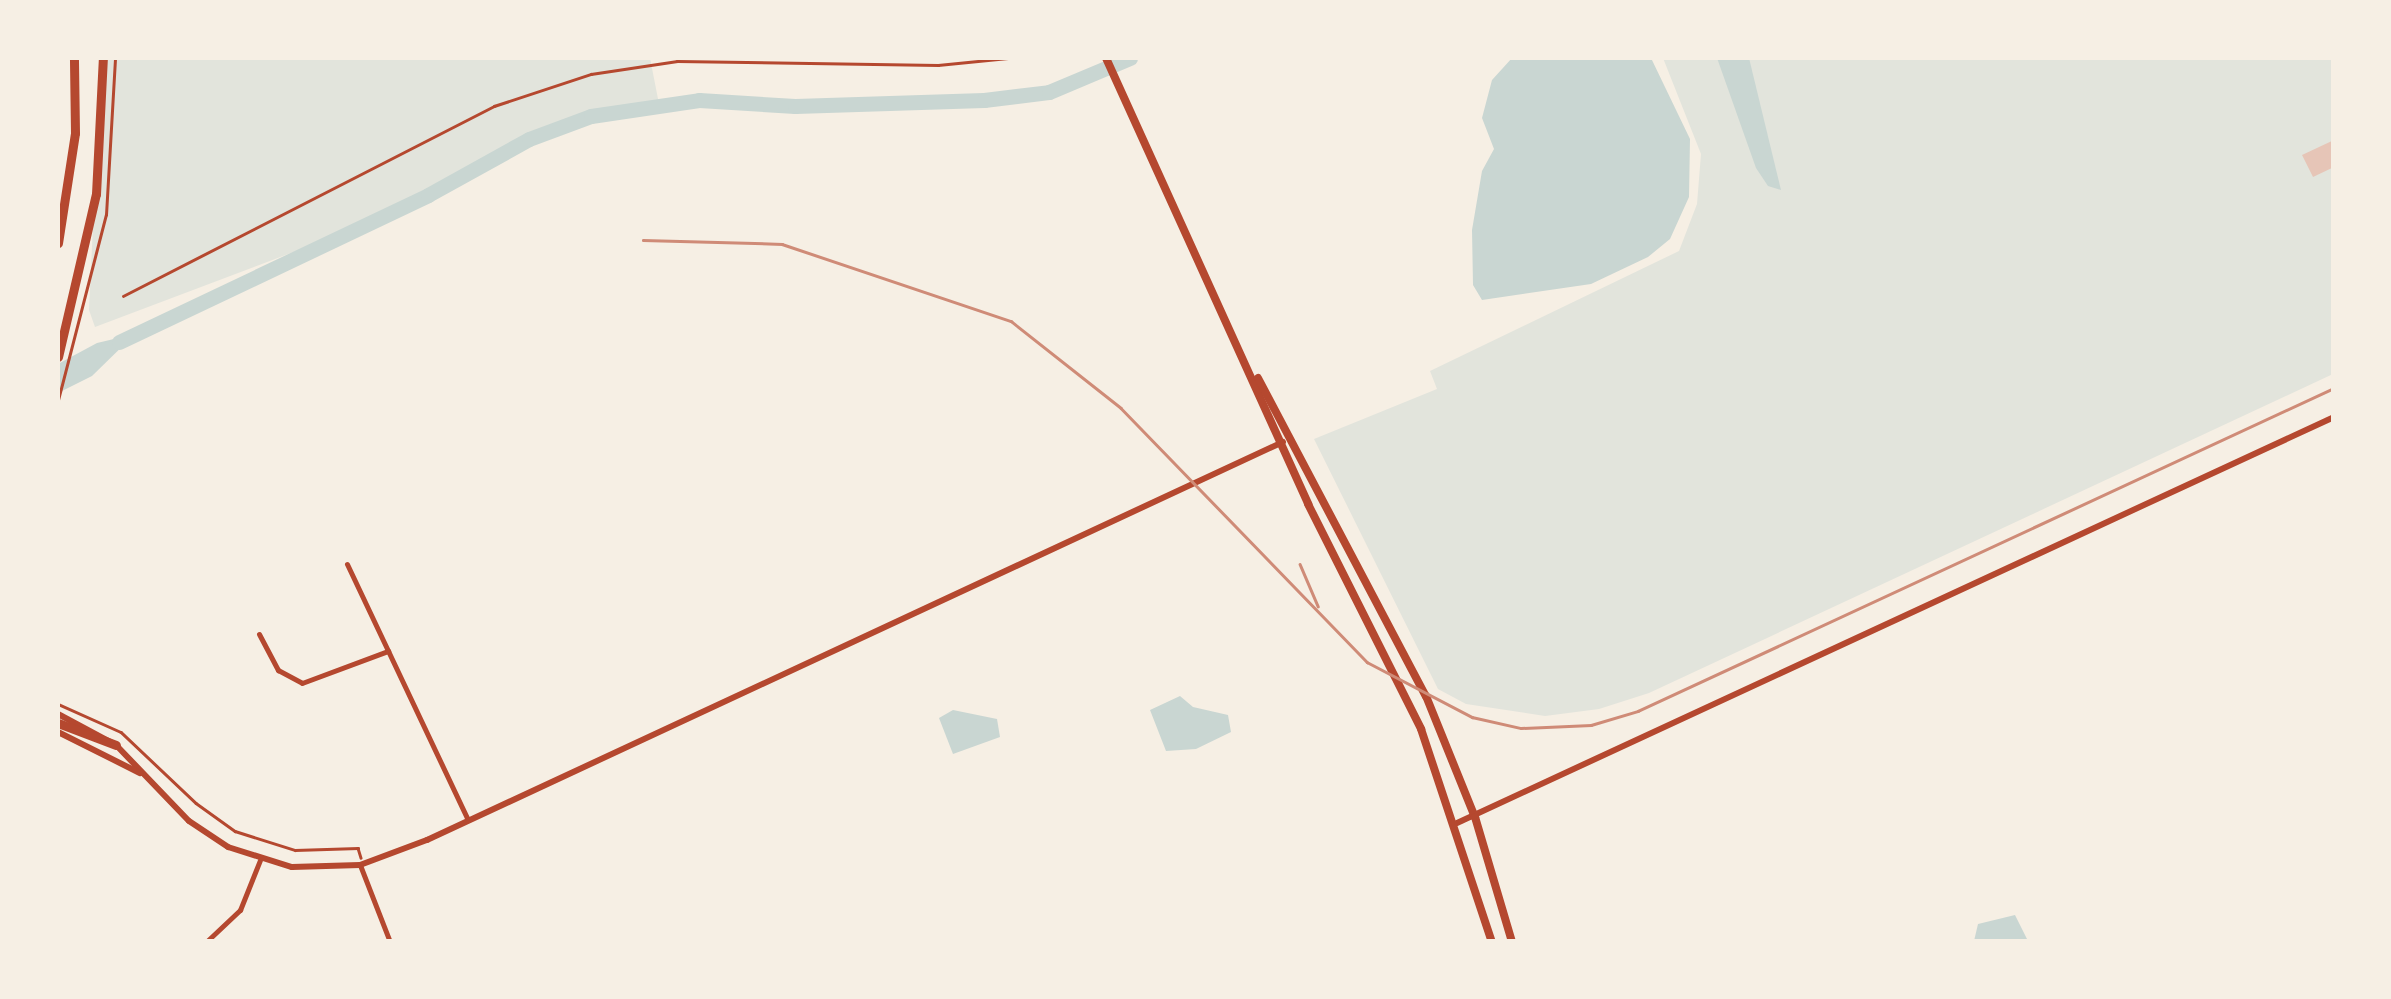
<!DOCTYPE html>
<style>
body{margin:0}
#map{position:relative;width:2391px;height:999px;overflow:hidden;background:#f6efe4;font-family:Signika,sans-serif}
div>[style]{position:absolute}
.green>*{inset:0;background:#e2e4dc}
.water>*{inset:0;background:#c9d6d2}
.river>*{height:15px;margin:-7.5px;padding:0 7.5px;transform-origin:7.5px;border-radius:7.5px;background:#c9d6d2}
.building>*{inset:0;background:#e6c5b7}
.path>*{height:2.5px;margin:-1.25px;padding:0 1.25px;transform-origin:1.25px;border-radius:1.25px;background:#b5482f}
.minor>*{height:5px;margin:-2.5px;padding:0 2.5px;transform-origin:2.5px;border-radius:2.5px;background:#b5482f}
.tertiary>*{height:6px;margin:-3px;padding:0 3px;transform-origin:3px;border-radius:3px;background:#b5482f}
.secondary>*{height:8px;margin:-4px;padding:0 4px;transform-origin:4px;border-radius:4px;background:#b5482f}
.trunk>*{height:9px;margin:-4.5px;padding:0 4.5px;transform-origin:4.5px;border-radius:4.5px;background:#b5482f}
.rail>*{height:2.5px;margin:-1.25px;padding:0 1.25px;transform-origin:1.25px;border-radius:1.25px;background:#cf8b77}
span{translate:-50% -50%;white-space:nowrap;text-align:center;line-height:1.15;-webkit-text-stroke:8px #f6efe4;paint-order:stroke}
.frame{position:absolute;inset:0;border:60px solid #f6efe4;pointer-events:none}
</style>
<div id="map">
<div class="green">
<i style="clip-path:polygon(101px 58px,650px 58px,659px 104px,560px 126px,349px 231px,95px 327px,89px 310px)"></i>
<i style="clip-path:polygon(1663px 58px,2333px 58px,2333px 374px,1649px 693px,1599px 709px,1545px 716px,1466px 704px,1438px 689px,1314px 439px,1437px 389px,1430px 371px,1679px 251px,1697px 204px,1701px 154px)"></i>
</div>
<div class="water">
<i style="clip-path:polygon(1512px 58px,1651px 58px,1690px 139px,1689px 197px,1670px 239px,1648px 257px,1591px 284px,1482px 300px,1473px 285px,1472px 230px,1482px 171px,1494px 149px,1482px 118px,1492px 80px)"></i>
<i style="clip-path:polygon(1717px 58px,1749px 58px,1781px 190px,1768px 186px,1756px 168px)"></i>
<i style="clip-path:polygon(135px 334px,92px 376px,58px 393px,58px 364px,97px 343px)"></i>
<i style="clip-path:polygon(1180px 696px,1193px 707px,1228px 715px,1231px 732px,1196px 749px,1166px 751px,1150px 710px)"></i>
<i style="clip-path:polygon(953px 710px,997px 719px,1000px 737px,953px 754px,939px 718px)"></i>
<i style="clip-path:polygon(2015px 915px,2028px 941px,1974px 941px,1978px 924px)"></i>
</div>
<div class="river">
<i style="left:119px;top:342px;width:342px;rotate:-25.4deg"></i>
<i style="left:428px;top:195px;width:115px;rotate:-29deg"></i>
<i style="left:529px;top:139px;width:66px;rotate:-20.4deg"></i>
<i style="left:591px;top:116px;width:109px;rotate:-8.4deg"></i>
<i style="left:699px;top:100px;width:96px;rotate:3.6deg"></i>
<i style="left:795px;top:106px;width:189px;rotate:-1.8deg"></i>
<i style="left:984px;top:100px;width:65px;rotate:-7deg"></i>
<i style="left:1049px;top:92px;width:88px;rotate:-22.8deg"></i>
</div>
<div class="building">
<i style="clip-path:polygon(2334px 140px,2334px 167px,2313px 177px,2302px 155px)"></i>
</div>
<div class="path">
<i style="left:123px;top:296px;width:417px;rotate:-27.1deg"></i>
<i style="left:494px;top:106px;width:102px;rotate:-18.3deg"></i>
<i style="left:591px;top:74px;width:87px;rotate:-8.6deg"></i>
<i style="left:677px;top:61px;width:261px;rotate:0.9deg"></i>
<i style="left:938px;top:65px;width:70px;rotate:-5.7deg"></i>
<i style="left:58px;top:400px;width:191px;rotate:-75.5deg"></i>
<i style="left:106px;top:215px;width:157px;rotate:-86.7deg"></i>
<i style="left:58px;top:704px;width:69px;rotate:24deg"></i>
<i style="left:121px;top:732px;width:103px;rotate:43.4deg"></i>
<i style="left:196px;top:803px;width:48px;rotate:35.7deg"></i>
<i style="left:235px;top:831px;width:63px;rotate:17.6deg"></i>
<i style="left:295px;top:850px;width:63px;rotate:-1.8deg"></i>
<i style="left:358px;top:848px;width:10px;rotate:73deg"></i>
</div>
<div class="minor">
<i style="left:347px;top:564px;width:283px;rotate:64.7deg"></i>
<i style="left:259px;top:634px;width:41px;rotate:62.2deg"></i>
<i style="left:278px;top:670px;width:27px;rotate:28deg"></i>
<i style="left:302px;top:683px;width:92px;rotate:-20.4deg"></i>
<i style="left:360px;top:865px;width:83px;rotate:68.7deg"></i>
<i style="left:206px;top:942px;width:47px;rotate:-43.3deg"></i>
<i style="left:240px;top:910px;width:54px;rotate:-68.2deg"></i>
</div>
<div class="tertiary">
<i style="left:58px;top:714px;width:66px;rotate:28.1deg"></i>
<i style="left:116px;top:745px;width:105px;rotate:46.2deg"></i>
<i style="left:189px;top:821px;width:47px;rotate:33.7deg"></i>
<i style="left:228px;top:847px;width:67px;rotate:17.4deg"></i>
<i style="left:292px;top:867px;width:68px;rotate:-1.7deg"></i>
<i style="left:360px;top:865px;width:72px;rotate:-20.5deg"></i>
<i style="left:427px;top:840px;width:944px;rotate:-24.94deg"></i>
<i style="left:58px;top:732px;width:92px;rotate:26.6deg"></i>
<i style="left:1457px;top:823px;width:966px;rotate:-24.84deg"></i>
</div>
<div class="secondary">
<i style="left:1106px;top:58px;width:490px;rotate:65.6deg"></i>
<i style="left:1308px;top:504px;width:252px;rotate:63.3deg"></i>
<i style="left:1421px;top:729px;width:225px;rotate:71.6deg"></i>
<i style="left:1258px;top:378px;width:360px;rotate:62.2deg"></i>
<i style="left:1426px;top:696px;width:131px;rotate:68deg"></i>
<i style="left:1475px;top:817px;width:130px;rotate:73.5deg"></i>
</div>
<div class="trunk">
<i style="left:58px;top:243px;width:111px;rotate:-81.2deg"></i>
<i style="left:75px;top:133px;width:75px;rotate:-90.8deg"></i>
<i style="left:58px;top:357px;width:167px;rotate:-76.9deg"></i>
<i style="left:96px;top:194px;width:136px;rotate:-87.1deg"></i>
<i style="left:58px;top:723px;width:62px;rotate:20.8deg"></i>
</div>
<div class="rail">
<i style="left:643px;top:240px;width:139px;rotate:1.6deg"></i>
<i style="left:782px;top:244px;width:242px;rotate:18.6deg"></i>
<i style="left:1011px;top:321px;width:140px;rotate:38.3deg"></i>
<i style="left:1121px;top:408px;width:354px;rotate:45.9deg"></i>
<i style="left:1367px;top:662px;width:119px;rotate:27.6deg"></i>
<i style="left:1472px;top:717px;width:50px;rotate:12.7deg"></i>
<i style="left:1521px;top:728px;width:70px;rotate:-2.5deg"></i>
<i style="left:1591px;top:725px;width:49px;rotate:-16.6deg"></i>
<i style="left:1638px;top:711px;width:767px;rotate:-24.9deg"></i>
<i style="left:1300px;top:564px;width:46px;rotate:66.8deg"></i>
</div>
<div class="frame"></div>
</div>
